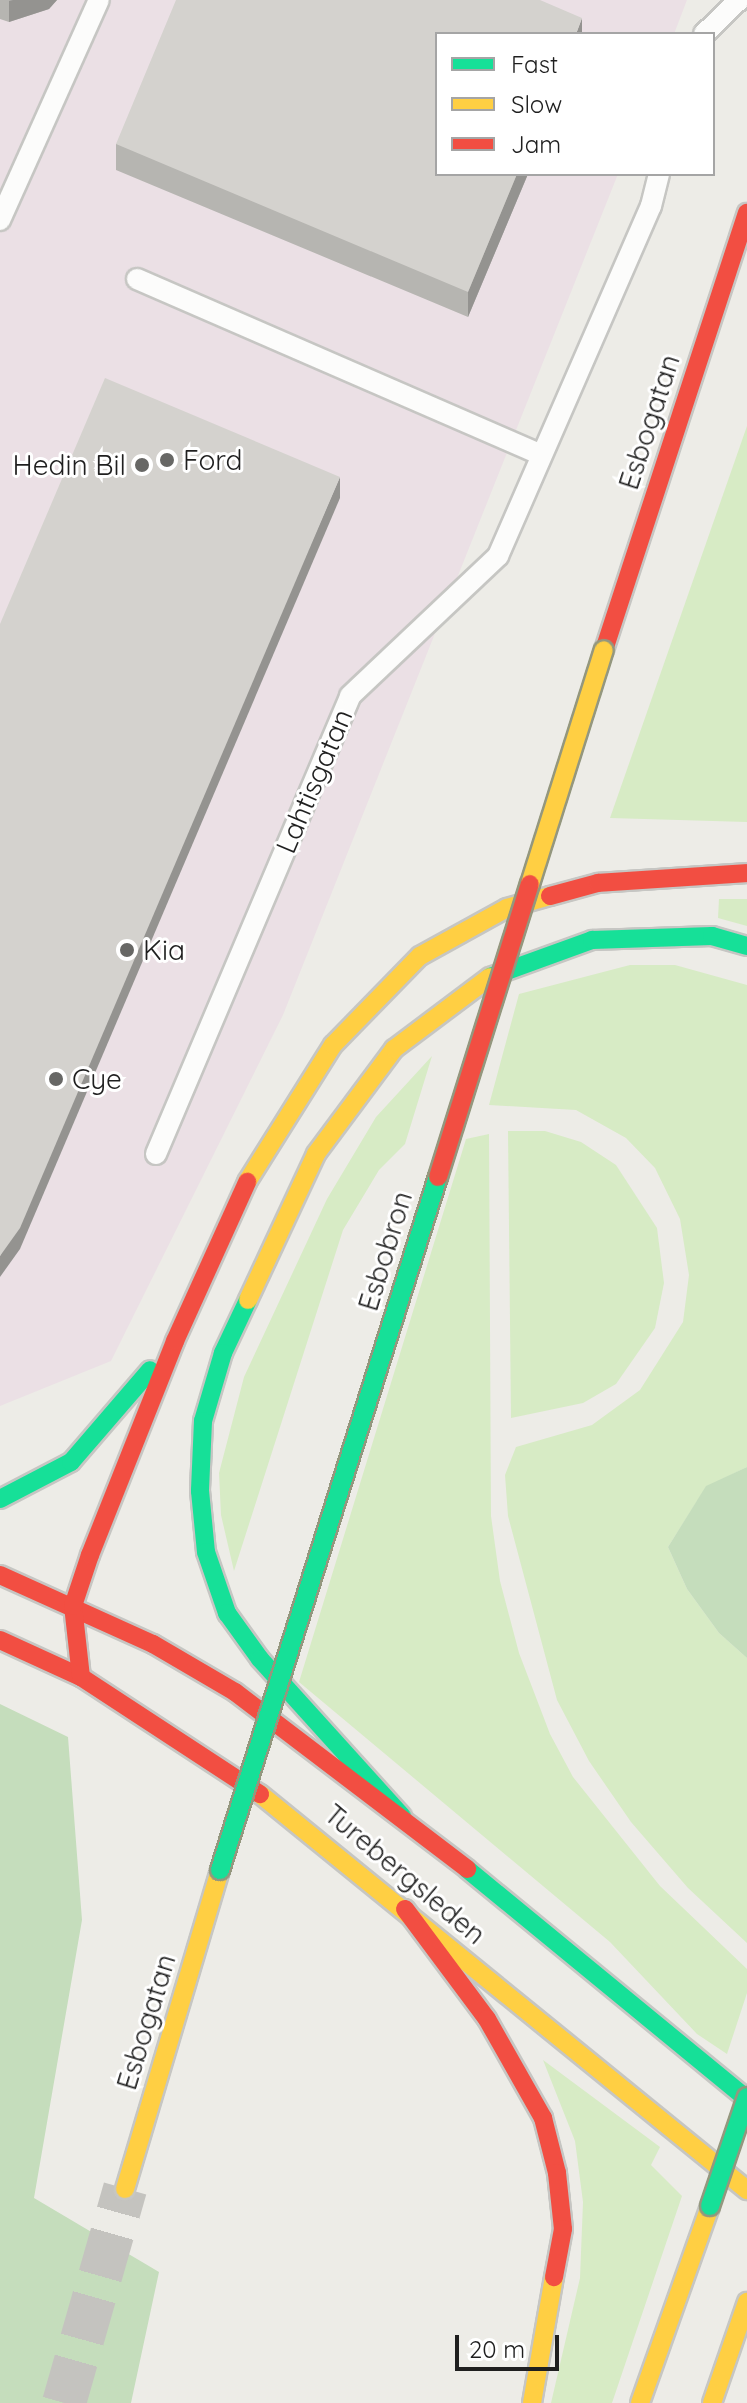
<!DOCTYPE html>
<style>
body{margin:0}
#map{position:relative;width:747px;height:2403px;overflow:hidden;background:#edece7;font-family:Quicksand,sans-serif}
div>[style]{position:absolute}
.industrial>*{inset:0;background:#ebe0e5}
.grass>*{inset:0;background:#d7ebc5}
.forest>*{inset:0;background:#c5ddbc}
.secondary-tunnel>*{height:44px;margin-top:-22px;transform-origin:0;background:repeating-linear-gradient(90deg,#c4c3bf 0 44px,transparent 0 66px)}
.roads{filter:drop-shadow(2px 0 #c6c6c3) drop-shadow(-2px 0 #c6c6c3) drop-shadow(0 2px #c6c6c3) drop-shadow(0 -2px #c6c6c3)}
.lane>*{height:20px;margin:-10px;padding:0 10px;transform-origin:10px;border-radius:10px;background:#fcfcfb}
.fast>*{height:18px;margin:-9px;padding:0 9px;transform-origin:9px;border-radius:9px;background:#16e098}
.slow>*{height:18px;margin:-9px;padding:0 9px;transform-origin:9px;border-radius:9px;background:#ffcf43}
.jam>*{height:18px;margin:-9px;padding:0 9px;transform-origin:9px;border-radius:9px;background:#f24e42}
.bridges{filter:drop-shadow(2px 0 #94977e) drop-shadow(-2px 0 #94977e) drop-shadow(0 2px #94977e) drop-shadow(0 -2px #94977e)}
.fast-bridge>*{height:18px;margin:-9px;padding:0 9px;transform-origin:9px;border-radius:9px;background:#16e098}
.slow-bridge>*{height:18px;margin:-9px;padding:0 9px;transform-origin:9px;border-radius:9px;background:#ffcf43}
.jam-bridge>*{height:18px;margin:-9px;padding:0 9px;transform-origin:9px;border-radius:9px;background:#f24e42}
.wall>*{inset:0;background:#b6b5b1}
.shaded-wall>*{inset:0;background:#949390}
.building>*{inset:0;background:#d4d2ce}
.dots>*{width:22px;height:22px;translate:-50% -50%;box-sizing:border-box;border:4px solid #fff;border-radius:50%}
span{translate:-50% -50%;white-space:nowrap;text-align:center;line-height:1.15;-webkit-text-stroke:6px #fff;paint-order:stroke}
.street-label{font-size:28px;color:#1f1f1f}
.poi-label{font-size:28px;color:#1f1f1f}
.left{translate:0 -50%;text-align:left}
.right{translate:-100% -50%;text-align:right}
.legend{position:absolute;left:435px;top:32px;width:280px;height:144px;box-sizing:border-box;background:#fff;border:2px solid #a5a5a5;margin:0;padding:10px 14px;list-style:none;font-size:24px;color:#1f1f1f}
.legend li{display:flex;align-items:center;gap:16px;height:40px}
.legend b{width:40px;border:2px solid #a5a5a5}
.scale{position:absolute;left:455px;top:2335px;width:104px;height:36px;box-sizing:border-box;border:4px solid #1f1f1f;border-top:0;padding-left:10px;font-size:24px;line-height:28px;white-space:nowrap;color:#1f1f1f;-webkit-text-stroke:6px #fff;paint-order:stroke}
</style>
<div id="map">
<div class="industrial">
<i style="clip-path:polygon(0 0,687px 0,674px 34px,437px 34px,437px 174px,618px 174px,283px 1015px,111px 1361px,0 1406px)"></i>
</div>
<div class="grass">
<i style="clip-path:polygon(747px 426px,747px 822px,610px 818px)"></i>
<i style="clip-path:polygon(719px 899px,747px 899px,747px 926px,718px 918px)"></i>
<i style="clip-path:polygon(630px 965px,675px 965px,747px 985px,747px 1467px,706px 1487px,668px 1547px,687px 1589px,719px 1633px,747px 1658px,747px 1943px,688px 1888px,631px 1822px,589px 1761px,557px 1700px,508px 1516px,505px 1475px,516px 1447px,592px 1425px,640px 1390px,683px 1322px,689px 1275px,680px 1219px,655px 1168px,626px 1138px,576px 1110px,489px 1105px,519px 994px)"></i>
<i style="clip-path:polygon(432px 1056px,405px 1144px,379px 1170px,343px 1230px,234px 1571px,221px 1515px,219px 1473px,244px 1377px,327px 1199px,376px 1117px)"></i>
<i style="clip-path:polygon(508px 1131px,545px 1131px,581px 1142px,616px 1165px,657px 1228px,664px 1283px,655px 1328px,616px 1384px,583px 1403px,511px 1418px)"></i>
<i style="clip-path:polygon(489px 1134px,491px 1516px,500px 1581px,519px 1653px,550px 1734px,573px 1777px,660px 1886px,747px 1969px,747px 1993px,727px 2054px,697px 2034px,610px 1942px,299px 1682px,466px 1139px)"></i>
<i style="clip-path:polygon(543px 2060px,660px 2147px,651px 2165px,682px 2196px,612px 2403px,551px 2403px,580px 2278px,583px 2202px,575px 2141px)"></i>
</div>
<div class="forest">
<i style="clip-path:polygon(747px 1467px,747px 1658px,719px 1633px,687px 1589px,668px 1547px,706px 1486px)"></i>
<i style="clip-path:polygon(0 1704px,68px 1737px,82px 1920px,34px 2198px,159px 2272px,131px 2403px,0 2403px)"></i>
</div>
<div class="secondary-tunnel">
<i style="left:64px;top:2403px;width:223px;rotate:-74.1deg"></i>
</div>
<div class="roads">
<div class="lane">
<i style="left:704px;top:34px;width:49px;rotate:-44.2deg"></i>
<i style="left:0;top:220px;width:241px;rotate:-65.8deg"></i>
<i style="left:137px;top:279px;width:441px;rotate:23.5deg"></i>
<i style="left:156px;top:1154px;width:497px;rotate:-67deg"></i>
<i style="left:350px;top:696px;width:204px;rotate:-43.4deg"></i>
<i style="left:498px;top:556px;width:382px;rotate:-66.4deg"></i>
<i style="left:651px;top:206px;width:33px;rotate:-76deg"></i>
</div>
<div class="fast">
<i style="left:490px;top:977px;width:109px;rotate:-19.9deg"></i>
<i style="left:592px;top:940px;width:120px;rotate:-1.9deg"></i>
<i style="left:712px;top:936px;width:36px;rotate:16deg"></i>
<i style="left:248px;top:1300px;width:59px;rotate:115.3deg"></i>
<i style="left:223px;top:1353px;width:71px;rotate:106.4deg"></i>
<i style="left:203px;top:1421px;width:70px;rotate:92.5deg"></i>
<i style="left:200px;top:1491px;width:61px;rotate:84.4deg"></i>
<i style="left:206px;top:1552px;width:65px;rotate:71deg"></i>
<i style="left:227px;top:1613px;width:57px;rotate:54.3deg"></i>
<i style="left:260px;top:1659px;width:212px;rotate:47.9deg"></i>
<i style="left:0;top:1499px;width:80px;rotate:-27.5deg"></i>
<i style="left:71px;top:1462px;width:121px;rotate:-49.3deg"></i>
<i style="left:467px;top:1869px;width:362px;rotate:39.4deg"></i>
</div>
<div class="slow">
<i style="left:247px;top:1182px;width:162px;rotate:-57.9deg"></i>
<i style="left:333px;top:1045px;width:124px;rotate:-45.7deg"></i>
<i style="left:420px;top:956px;width:99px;rotate:-28.9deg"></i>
<i style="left:507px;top:908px;width:45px;rotate:-15.6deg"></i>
<i style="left:248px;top:1300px;width:161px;rotate:-65deg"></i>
<i style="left:316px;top:1154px;width:131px;rotate:-53.4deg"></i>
<i style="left:394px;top:1049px;width:120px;rotate:-36.9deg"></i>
<i style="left:260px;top:1794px;width:628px;rotate:39.12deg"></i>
<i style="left:125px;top:2189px;width:333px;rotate:-73.4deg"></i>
<i style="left:532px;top:2403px;width:128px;rotate:-80.1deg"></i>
<i style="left:640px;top:2403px;width:209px;rotate:-70.4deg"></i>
<i style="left:712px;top:2403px;width:107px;rotate:-70.9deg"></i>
</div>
<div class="jam">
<i style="left:604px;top:650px;width:460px;rotate:-71.9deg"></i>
<i style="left:550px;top:896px;width:50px;rotate:-15.2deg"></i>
<i style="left:598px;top:883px;width:149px;rotate:-3.8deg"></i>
<i style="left:0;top:1575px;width:168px;rotate:24.3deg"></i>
<i style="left:153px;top:1644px;width:95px;rotate:30.3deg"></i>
<i style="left:235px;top:1692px;width:292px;rotate:37.3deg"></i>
<i style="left:0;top:1640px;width:89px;rotate:24.6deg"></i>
<i style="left:81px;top:1677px;width:214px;rotate:33.2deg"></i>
<i style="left:81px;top:1677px;width:71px;rotate:-96.4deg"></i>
<i style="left:73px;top:1606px;width:54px;rotate:-71.6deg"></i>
<i style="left:90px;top:1555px;width:230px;rotate:-68.3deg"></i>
<i style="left:175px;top:1341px;width:175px;rotate:-65.6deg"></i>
<i style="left:405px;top:1909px;width:137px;rotate:53.3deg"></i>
<i style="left:487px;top:2019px;width:114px;rotate:60.5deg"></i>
<i style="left:543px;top:2118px;width:57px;rotate:75.7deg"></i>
<i style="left:557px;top:2173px;width:56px;rotate:83.9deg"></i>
<i style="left:563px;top:2229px;width:49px;rotate:100.6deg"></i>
</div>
</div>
<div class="bridges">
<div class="fast-bridge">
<i style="left:220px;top:1870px;width:726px;rotate:-72.54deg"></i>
<i style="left:710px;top:2206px;width:115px;rotate:-71.3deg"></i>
</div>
<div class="slow-bridge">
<i style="left:530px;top:884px;width:245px;rotate:-72.5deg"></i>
</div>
<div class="jam-bridge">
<i style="left:438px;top:1177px;width:307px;rotate:-72.6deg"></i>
</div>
</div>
<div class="wall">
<i style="clip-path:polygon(0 0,57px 0,49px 9px,9px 22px,0 19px)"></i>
<i style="clip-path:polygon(582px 34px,437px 174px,528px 174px,468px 317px,116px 170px,116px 144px)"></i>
</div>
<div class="shaded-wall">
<i style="clip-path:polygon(13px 0,57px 0,49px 9px,9px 22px,9px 1px)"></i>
<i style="clip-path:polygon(582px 18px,582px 34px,576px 34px)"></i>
<i style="clip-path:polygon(517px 174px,528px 174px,468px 317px,468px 292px)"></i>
<i style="clip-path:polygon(340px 477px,340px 498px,20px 1249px,0 1277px,0 1256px)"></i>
</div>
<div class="building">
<i style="clip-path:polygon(176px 0,540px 0,582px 18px,576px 34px,437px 34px,437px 174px,517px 174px,468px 292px,116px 144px)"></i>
<i style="clip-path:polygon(105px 378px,340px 477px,20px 1228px,0 1256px,0 624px)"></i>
</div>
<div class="dots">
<i style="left:167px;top:460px;background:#676765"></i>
<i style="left:142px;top:465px;background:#676765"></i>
<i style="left:127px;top:950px;background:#676765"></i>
<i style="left:56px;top:1079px;background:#676765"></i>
</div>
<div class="street-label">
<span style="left:649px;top:422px;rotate:-72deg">Esbogatan</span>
<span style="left:314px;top:781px;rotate:-67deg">Lahtisgatan</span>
<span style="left:385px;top:1251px;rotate:-73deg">Esbobron</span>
<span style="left:405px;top:1874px;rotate:40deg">Turebergsleden</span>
<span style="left:146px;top:2022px;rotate:-73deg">Esbogatan</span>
</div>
<div class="poi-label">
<span class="left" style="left:183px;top:460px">Ford</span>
<span class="right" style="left:126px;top:465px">Hedin Bil</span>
<span class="left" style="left:143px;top:950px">Kia</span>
<span class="left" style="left:72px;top:1079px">Cye</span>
</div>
<ul class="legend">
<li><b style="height:10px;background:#16e098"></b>Fast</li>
<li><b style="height:10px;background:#ffcf43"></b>Slow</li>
<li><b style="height:10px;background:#f24e42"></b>Jam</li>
</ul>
<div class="scale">20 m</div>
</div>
